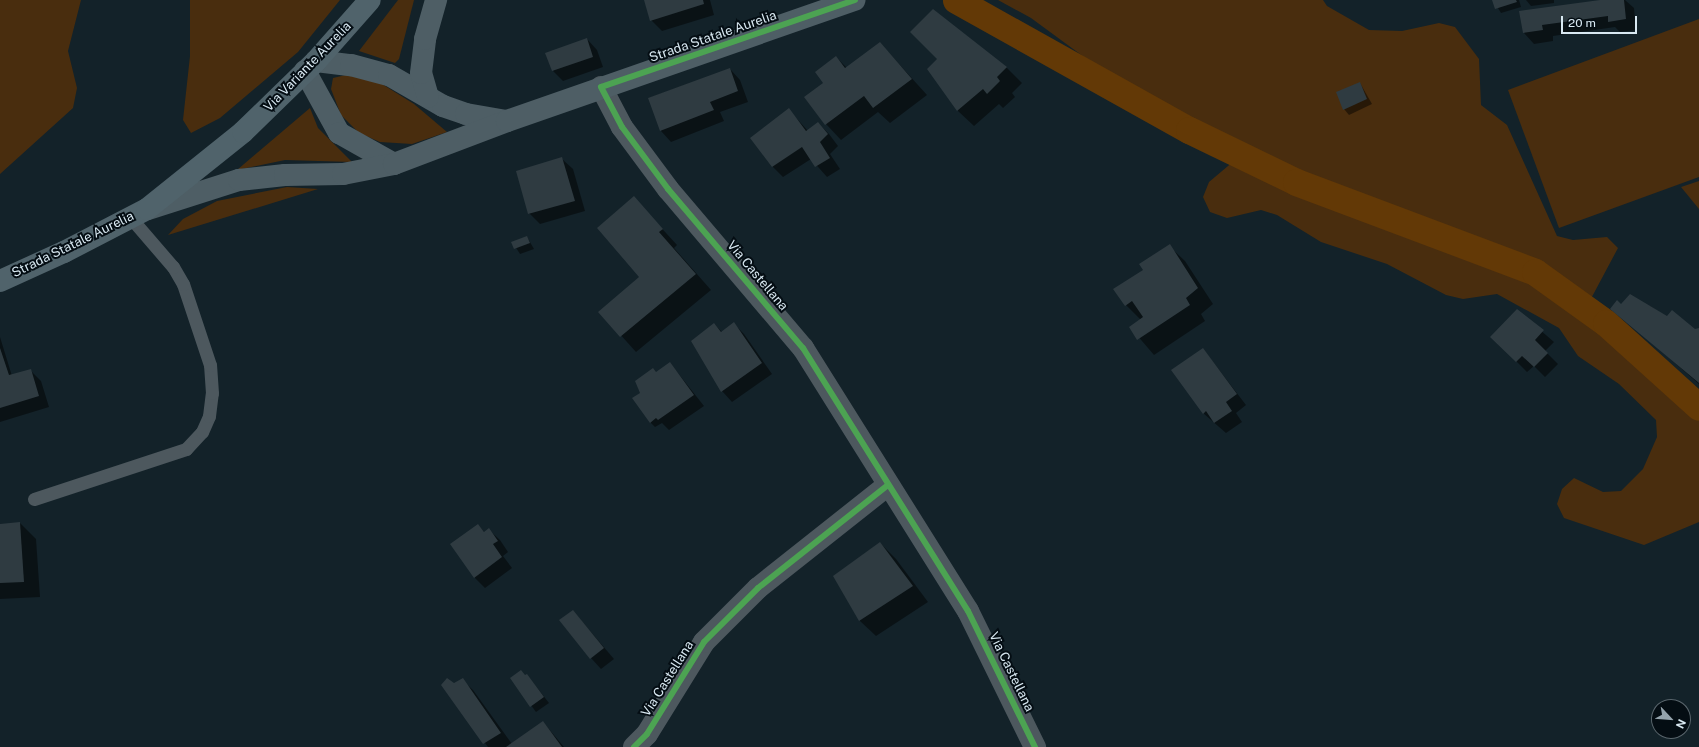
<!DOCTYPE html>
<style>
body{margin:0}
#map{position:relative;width:1699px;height:747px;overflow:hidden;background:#132229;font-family:"Public Sans",sans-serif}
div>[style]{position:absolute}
.green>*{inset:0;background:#492d0e}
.shadow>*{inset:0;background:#0007}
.canal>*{height:27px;margin:-13.5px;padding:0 13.5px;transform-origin:13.5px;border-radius:13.5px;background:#633906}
.building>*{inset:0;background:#2f3b41}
.service>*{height:13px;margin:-6.5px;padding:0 6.5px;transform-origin:6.5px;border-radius:6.5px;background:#4d585e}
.minor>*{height:22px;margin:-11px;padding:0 11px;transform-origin:11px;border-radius:11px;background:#4d585e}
.secondary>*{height:22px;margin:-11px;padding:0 11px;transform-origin:11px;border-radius:11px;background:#4e5e65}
.primary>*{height:22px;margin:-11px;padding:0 11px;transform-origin:11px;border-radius:11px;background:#50636b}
.cycleway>*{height:6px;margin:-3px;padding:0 3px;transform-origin:3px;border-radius:3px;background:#4ca352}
span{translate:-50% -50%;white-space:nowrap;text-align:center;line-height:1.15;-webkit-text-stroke:4px #040d13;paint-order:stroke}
.street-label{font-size:13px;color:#d9e9f2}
.north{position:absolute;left:1651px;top:699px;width:40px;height:40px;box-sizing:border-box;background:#040d13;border:1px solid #59656c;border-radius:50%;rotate:116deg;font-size:11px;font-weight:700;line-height:16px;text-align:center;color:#d9e9f2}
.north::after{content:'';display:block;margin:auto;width:14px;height:18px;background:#94a3ac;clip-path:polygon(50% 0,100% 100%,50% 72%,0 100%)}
.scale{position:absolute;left:1561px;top:16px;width:76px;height:18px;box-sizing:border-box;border:2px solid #d9e9f2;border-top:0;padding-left:5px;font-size:12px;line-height:14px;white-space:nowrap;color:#d9e9f2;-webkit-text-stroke:3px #040d13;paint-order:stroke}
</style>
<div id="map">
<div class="green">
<i style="clip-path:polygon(0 0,81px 0,68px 51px,77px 88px,73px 108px,0 174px)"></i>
<i style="clip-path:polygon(190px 0,340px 0,298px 52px,220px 118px,191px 133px,183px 120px,190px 56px)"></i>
<i style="clip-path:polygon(398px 0,414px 0,399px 59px,395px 63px,359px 51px)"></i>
<i style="clip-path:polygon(998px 0,1323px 0,1327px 6px,1369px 30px,1402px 31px,1439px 23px,1455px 27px,1479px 59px,1481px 105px,1507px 125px,1557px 236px,1573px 240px,1607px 237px,1618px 248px,1586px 308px,1588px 316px,1699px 416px,1699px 522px,1644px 545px,1564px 518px,1557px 504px,1562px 489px,1574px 478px,1603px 492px,1621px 491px,1643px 469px,1657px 437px,1656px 420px,1619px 384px,1578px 356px,1559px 328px,1497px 294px,1463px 299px,1446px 295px,1387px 264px,1321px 242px,1277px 215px,1261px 210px,1227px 218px,1210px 212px,1203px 197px,1209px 182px,1247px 150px,1099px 68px,1031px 18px)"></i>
<i style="clip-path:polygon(1699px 19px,1699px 177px,1559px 228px,1508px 90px)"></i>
<i style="clip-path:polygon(350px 74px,382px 84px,414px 104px,447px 132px,412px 144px,380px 142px,359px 133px,341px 115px,331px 89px,333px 78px)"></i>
<i style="clip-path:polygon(310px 108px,318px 128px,352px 162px,285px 160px,237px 170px)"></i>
<i style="clip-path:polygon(1699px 181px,1699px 209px,1681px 187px)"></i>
<i style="clip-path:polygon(287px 187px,318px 189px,168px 235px,183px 219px,217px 201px)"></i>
</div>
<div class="shadow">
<i style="clip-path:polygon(645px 0,710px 0,714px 15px,662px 31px,651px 20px)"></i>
<i style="clip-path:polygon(1493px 0,1519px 0,1521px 7px,1501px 13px)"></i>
<i style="clip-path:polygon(1526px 0,1554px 0,1554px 3px,1531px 6px)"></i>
<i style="clip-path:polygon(1607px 0,1625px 0,1634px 8px,1636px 30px,1620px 32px,1615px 27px,1553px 36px,1553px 41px,1534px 44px,1524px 33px,1520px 12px)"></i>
<i style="clip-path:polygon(933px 10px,1007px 68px,1022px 83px,1012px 93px,1015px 97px,1003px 108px,999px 104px,974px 126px,958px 111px,928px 69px,938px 59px)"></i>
<i style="clip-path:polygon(587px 39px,597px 50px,603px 67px,563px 81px,553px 71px)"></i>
<i style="clip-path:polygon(880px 43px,927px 95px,890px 123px,878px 112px,841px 140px,826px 124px,836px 57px,847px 68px)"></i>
<i style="clip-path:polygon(730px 69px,740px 80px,748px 102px,720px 112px,724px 121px,671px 142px,661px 131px,649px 98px)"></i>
<i style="clip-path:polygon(1360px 83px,1372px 104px,1349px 115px,1344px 109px)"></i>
<i style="clip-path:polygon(789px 110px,808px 131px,818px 123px,829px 134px,838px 146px,830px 154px,840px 169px,827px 177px,811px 159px,783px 177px,772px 166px)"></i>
<i style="clip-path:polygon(562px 159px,573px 169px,585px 211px,540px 224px,529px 213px)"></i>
<i style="clip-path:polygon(634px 198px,677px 245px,674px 248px,711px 290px,636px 352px,600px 312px,640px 277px)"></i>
<i style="clip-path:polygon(527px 237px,534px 249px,520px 254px,513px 243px)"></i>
<i style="clip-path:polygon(1169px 246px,1185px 261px,1213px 304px,1201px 314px,1205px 321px,1154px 355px,1130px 327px,1141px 320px,1126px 305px,1144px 270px)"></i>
<i style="clip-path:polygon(1621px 306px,1648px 308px,1650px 306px,1668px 318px,1696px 330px,1699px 329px,1699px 384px,1612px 308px)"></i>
<i style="clip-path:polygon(1517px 310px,1554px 342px,1545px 351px,1558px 364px,1545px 377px,1534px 366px,1527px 372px,1492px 337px)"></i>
<i style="clip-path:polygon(714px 324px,722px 332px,734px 324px,744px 334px,772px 374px,732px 402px,722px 391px)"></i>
<i style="clip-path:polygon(0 337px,12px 376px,30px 370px,41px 381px,49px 407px,0 422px)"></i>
<i style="clip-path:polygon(1203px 349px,1246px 405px,1236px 413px,1242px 422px,1226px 433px,1203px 413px)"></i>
<i style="clip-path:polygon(670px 363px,704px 406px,669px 430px,662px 423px,655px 427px,650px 422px,650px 407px,638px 388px)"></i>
<i style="clip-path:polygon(20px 523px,36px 539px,40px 597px,0 599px,0 525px)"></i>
<i style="clip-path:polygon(478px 525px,485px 533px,489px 530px,500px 540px,508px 552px,503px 556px,512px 568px,485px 588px,474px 577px)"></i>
<i style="clip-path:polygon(880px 543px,896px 559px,928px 602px,876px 636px,860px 621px,835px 576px)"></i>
<i style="clip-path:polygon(573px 611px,614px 659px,601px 669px,591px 658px)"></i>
<i style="clip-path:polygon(527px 675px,549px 703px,536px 712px,511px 678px)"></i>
<i style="clip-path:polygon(462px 680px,473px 690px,512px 744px,543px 722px,564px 747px,488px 747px,442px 685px,453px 685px)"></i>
</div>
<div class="canal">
<i style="left:956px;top:0;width:267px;rotate:29.2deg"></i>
<i style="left:1189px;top:130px;width:119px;rotate:25.9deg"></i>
<i style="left:1296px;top:182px;width:255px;rotate:20.6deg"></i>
<i style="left:1535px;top:272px;width:87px;rotate:35.7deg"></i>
<i style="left:1606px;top:323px;width:125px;rotate:42.1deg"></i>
</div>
<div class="building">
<i style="clip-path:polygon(644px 0,703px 0,704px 4px,650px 21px)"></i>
<i style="clip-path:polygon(1492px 0,1516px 0,1517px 2px,1495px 9px)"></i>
<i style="clip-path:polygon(1600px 0,1624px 0,1626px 19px,1608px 22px,1608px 16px,1542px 25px,1543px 30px,1523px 33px,1519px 11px)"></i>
<i style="clip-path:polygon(933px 9px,1007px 67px,997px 77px,1000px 81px,987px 94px,983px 89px,957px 111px,927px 69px,937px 59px,910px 32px)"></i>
<i style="clip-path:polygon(587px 38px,593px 57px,552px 71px,545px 53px)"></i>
<i style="clip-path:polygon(880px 42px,912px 79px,873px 108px,864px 96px,825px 125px,804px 97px,823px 83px,815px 72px,836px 56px,845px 68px)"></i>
<i style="clip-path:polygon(730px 68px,738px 91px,710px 102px,714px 110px,660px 131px,648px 98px)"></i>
<i style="clip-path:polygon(1360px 82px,1367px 99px,1343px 110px,1336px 92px)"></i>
<i style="clip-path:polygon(789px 108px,806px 131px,818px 122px,828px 134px,820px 142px,830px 158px,815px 167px,802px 147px,772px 167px,750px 138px)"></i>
<i style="clip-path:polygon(562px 157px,575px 201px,528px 214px,516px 171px)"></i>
<i style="clip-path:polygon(634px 196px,663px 229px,659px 232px,696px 274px,620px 337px,598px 312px,639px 277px,597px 228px)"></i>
<i style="clip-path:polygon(527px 236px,530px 243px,514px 249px,511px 242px)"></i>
<i style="clip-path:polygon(1170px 244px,1198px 288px,1186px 298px,1190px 305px,1137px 340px,1129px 327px,1143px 317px,1132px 301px,1125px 306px,1113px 289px,1143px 270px,1139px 264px)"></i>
<i style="clip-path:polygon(1630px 294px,1667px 316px,1672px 310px,1695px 329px,1699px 328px,1699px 383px,1610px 309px,1617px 300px,1621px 304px)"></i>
<i style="clip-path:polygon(1517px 309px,1544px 330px,1535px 340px,1548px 353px,1534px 367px,1522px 356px,1516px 362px,1490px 337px)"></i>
<i style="clip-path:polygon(734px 322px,762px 363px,721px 392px,691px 341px,714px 323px,721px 332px)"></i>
<i style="clip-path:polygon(0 348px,9px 375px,31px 369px,39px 396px,0 408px)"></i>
<i style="clip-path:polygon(1203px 348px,1237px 394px,1226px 402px,1232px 411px,1214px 423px,1206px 411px,1203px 414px,1171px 370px)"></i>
<i style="clip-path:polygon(670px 362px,694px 395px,658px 420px,656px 418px,650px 423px,632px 398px,640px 393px,635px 381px,653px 368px,656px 372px)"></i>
<i style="clip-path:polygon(20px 522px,24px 582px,0 583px,0 524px)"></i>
<i style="clip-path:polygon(478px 524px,484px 532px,489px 528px,498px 541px,493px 544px,502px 557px,474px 578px,450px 544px)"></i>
<i style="clip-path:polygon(880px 542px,913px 586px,859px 621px,833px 576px)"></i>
<i style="clip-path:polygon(573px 610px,604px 648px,590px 659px,559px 620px)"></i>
<i style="clip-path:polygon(521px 670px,525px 675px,527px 674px,544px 697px,530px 707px,510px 678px)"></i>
<i style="clip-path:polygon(447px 678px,454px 683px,463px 678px,501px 733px,483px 744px,441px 685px)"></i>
<i style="clip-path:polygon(543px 721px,562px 747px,506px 747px)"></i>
</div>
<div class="service">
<i style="left:34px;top:499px;width:160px;rotate:-18.2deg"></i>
<i style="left:186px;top:449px;width:23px;rotate:-47deg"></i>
<i style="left:202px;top:432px;width:17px;rotate:-66deg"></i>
<i style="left:209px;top:416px;width:23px;rotate:-83deg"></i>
<i style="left:212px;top:393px;width:28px;rotate:-94deg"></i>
<i style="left:210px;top:365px;width:85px;rotate:-108.4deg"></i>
<i style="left:183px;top:284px;width:20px;rotate:-120deg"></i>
<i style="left:173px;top:267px;width:66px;rotate:-130.7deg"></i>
</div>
<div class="minor">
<i style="left:601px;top:87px;width:45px;rotate:62.3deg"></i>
<i style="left:622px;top:127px;width:77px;rotate:53.4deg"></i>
<i style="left:668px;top:189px;width:209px;rotate:49.7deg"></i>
<i style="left:803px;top:348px;width:310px;rotate:57.9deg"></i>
<i style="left:968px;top:611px;width:152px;rotate:63.8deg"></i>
<i style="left:634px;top:747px;width:18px;rotate:-45deg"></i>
<i style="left:647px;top:734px;width:108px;rotate:-58.2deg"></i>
<i style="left:704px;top:642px;width:76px;rotate:-45deg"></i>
<i style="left:758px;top:588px;width:166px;rotate:-38.4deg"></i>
</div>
<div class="secondary">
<i style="left:316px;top:61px;width:35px;rotate:7deg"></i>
<i style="left:351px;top:65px;width:39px;rotate:15deg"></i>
<i style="left:389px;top:75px;width:62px;rotate:29.9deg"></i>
<i style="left:443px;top:106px;width:24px;rotate:19deg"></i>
<i style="left:466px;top:114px;width:41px;rotate:9.9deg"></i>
<i style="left:305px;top:71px;width:71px;rotate:61.3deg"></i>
<i style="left:339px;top:133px;width:63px;rotate:29.4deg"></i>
<i style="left:428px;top:97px;width:25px;rotate:-106deg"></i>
<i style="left:421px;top:73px;width:34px;rotate:-83deg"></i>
<i style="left:425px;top:39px;width:41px;rotate:-74.2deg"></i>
<i style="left:148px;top:209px;width:96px;rotate:-17.7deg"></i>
<i style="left:239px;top:180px;width:46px;rotate:-6.2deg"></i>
<i style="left:285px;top:175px;width:58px;rotate:-1deg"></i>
<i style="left:343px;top:174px;width:52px;rotate:-11.1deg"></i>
<i style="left:394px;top:164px;width:121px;rotate:-20.8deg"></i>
<i style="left:507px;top:121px;width:368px;rotate:-19.2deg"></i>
</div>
<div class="primary">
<i style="left:0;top:281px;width:70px;rotate:-24.4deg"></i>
<i style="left:64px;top:252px;width:93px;rotate:-27.4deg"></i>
<i style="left:147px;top:209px;width:123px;rotate:-38.7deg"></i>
<i style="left:243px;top:132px;width:102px;rotate:-44.2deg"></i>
<i style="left:316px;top:61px;width:81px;rotate:-48.5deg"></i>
</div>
<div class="cycleway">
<i style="left:855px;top:0;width:268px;rotate:161.1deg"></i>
<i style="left:601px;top:87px;width:45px;rotate:62.3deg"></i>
<i style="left:622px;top:127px;width:77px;rotate:53.4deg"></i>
<i style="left:668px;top:189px;width:209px;rotate:49.7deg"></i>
<i style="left:803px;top:348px;width:310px;rotate:57.9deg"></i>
<i style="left:968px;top:611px;width:152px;rotate:63.8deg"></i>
<i style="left:634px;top:747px;width:18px;rotate:-45deg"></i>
<i style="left:647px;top:734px;width:108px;rotate:-58.2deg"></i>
<i style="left:704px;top:642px;width:76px;rotate:-45deg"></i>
<i style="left:758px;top:588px;width:166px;rotate:-38.4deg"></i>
</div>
<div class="street-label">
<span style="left:713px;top:37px;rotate:-19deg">Strada Statale Aurelia</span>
<span style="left:308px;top:67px;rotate:-46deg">Via Variante Aurelia</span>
<span style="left:73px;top:245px;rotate:-26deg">Strada Statale Aurelia</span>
<span style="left:757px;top:276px;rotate:50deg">Via Castellana</span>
<span style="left:1011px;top:672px;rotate:64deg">Via Castellana</span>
<span style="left:668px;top:679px;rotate:-58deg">Via Castellana</span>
</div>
<div class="north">N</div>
<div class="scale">20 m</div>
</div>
